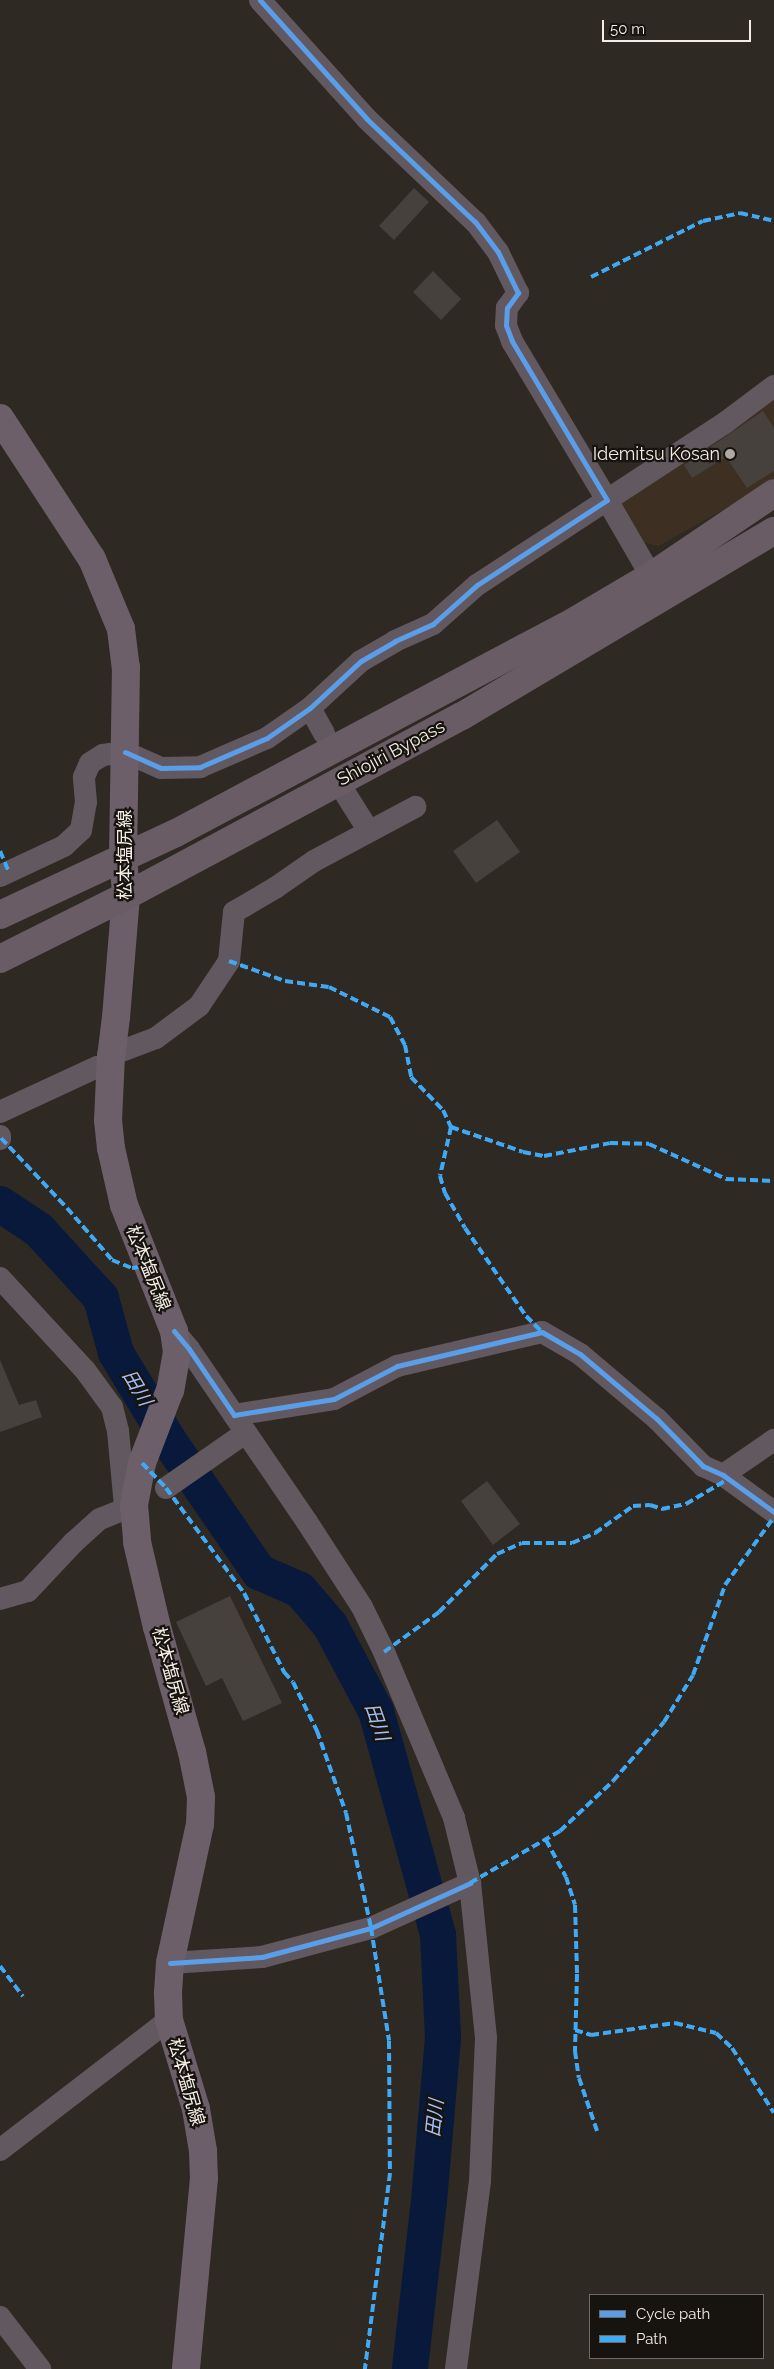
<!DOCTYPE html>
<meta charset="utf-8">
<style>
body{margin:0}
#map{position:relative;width:774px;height:2369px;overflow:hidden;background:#2f2924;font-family:Raleway,"Noto Sans JP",sans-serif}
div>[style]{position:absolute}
.built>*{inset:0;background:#3d2f21}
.river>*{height:36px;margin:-18px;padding:0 18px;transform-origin:18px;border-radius:18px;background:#09193b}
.building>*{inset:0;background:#46413c}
.minor>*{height:22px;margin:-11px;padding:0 11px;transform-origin:11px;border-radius:11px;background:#625860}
.major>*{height:28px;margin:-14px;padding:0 14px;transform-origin:14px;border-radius:14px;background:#6d5f69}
.highway>*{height:28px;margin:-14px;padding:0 14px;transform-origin:14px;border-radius:14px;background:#6a5c65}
.quiet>*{height:4px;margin-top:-2px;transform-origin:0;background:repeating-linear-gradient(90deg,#3fa9f5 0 8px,transparent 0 12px)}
.cycleway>*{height:5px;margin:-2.5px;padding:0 2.5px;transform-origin:2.5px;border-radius:2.5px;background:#5a9eea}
.dots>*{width:14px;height:14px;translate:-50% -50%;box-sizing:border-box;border:2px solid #17130e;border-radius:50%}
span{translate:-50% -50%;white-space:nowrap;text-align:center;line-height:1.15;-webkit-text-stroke:4.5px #17130e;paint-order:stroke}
.poi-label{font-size:18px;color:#f4ede7}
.right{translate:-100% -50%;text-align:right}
.street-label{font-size:18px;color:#f4ede7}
.water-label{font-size:19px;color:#a2c0f8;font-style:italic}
.legend{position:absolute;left:589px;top:2294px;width:175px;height:65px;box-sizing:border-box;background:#17130e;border:1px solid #6f6a65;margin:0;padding:6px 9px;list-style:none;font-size:15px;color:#f4ede7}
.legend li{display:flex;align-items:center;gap:10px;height:25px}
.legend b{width:25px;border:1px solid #6f6a65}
.scale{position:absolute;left:602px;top:20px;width:149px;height:22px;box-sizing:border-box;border:2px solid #f4ede7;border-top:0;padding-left:6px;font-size:15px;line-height:18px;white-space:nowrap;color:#f4ede7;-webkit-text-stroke:4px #17130e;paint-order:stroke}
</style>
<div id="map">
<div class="built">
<i style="clip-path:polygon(774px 392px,774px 481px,659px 546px,641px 542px,621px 506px,622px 495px)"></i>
</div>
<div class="river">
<i style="left:0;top:1204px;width:47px;rotate:33.7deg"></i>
<i style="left:39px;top:1230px;width:92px;rotate:47.6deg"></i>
<i style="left:101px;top:1298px;width:57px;rotate:74.7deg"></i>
<i style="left:116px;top:1353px;width:103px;rotate:58.9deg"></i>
<i style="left:169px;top:1441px;width:159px;rotate:55.5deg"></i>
<i style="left:259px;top:1572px;width:45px;rotate:23.7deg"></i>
<i style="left:300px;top:1590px;width:46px;rotate:49.4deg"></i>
<i style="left:330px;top:1625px;width:98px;rotate:61.9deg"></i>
<i style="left:376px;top:1711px;width:232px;rotate:74.5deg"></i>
<i style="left:438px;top:1935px;width:103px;rotate:87.2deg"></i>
<i style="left:443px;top:2038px;width:164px;rotate:94.9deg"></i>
<i style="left:429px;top:2201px;width:169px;rotate:96.5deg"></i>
</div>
<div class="building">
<i style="clip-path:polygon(414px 188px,429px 202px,394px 240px,379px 226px)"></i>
<i style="clip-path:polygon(433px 271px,461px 299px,441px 320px,413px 292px)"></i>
<i style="clip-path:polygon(763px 411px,774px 428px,774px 471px,747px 488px,726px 457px,692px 478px,684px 465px)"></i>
<i style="clip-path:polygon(497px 820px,520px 852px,476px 883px,453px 851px)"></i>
<i style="clip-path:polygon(0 1360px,19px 1405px,36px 1400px,42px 1417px,0 1432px)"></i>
<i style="clip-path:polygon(487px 1481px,520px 1524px,493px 1545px,461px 1501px)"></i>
<i style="clip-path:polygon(230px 1596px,282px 1703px,243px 1721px,222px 1678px,206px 1686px,176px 1622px)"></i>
</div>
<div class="minor">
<i style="left:651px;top:576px;width:88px;rotate:-120.1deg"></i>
<i style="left:607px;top:500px;width:142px;rotate:-33.2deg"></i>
<i style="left:726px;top:422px;width:60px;rotate:-36.9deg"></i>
<i style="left:310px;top:708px;width:29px;rotate:61deg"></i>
<i style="left:338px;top:782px;width:58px;rotate:57.7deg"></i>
<i style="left:0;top:876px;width:71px;rotate:-25.1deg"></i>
<i style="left:64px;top:846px;width:23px;rotate:-43deg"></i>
<i style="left:81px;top:830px;width:28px;rotate:-80deg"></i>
<i style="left:86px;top:802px;width:25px;rotate:-95deg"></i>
<i style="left:84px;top:777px;width:15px;rotate:-67deg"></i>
<i style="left:90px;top:763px;width:15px;rotate:-32deg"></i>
<i style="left:103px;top:755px;width:22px;rotate:-8deg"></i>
<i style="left:125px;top:752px;width:39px;rotate:24deg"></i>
<i style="left:161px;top:768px;width:39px;rotate:-1deg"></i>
<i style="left:200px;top:767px;width:73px;rotate:-23.4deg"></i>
<i style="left:267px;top:738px;width:52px;rotate:-34.9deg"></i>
<i style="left:310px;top:708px;width:69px;rotate:-42.7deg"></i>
<i style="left:361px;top:661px;width:39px;rotate:-30deg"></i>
<i style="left:395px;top:641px;width:42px;rotate:-24.1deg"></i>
<i style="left:433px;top:624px;width:59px;rotate:-41.6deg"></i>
<i style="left:477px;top:585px;width:155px;rotate:-33.2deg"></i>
<i style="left:607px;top:500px;width:185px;rotate:-120.9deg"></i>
<i style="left:512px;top:341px;width:17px;rotate:-111deg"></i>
<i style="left:506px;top:325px;width:17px;rotate:-87deg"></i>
<i style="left:507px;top:308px;width:19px;rotate:-54deg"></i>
<i style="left:518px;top:293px;width:46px;rotate:-116deg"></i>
<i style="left:498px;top:252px;width:38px;rotate:-127deg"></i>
<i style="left:475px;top:222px;width:149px;rotate:-136.4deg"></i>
<i style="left:367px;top:119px;width:160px;rotate:-132deg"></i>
<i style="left:111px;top:1055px;width:48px;rotate:-20.7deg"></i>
<i style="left:156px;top:1038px;width:54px;rotate:-36.7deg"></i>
<i style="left:199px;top:1006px;width:54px;rotate:-56.3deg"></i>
<i style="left:229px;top:961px;width:49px;rotate:-84.2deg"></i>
<i style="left:234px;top:912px;width:48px;rotate:-30.3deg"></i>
<i style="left:275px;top:888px;width:47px;rotate:-34.7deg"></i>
<i style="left:314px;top:861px;width:115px;rotate:-28.1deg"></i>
<i style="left:0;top:1112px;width:107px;rotate:-24.9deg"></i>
<i style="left:97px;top:1067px;width:13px;rotate:4deg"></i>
<i style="left:0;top:1136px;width:3px;rotate:90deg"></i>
<i style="left:0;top:1278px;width:125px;rotate:47.3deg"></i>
<i style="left:85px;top:1370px;width:46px;rotate:53.9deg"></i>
<i style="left:112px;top:1407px;width:25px;rotate:76deg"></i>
<i style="left:118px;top:1431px;width:76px;rotate:84.7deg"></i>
<i style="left:174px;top:1331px;width:23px;rotate:50deg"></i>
<i style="left:189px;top:1349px;width:209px;rotate:55.7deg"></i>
<i style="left:307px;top:1522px;width:101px;rotate:57.1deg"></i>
<i style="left:362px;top:1607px;width:50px;rotate:63.9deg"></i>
<i style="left:384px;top:1652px;width:180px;rotate:67.1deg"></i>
<i style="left:454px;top:1818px;width:67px;rotate:76.2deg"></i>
<i style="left:470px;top:1883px;width:156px;rotate:84.1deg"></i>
<i style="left:486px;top:2038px;width:143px;rotate:92.4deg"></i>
<i style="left:480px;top:2181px;width:190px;rotate:97.3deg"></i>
<i style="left:234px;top:1415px;width:101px;rotate:-9.1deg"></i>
<i style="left:334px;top:1399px;width:71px;rotate:-27.6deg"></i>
<i style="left:397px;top:1366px;width:149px;rotate:-13.2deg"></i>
<i style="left:542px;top:1332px;width:44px;rotate:30.1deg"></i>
<i style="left:580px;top:1354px;width:101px;rotate:40.2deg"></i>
<i style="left:657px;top:1419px;width:66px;rotate:45.6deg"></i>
<i style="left:703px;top:1466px;width:22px;rotate:24deg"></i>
<i style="left:723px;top:1475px;width:63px;rotate:36deg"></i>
<i style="left:723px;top:1475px;width:62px;rotate:-34.5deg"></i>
<i style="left:166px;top:1488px;width:96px;rotate:-34.8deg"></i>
<i style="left:0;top:1599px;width:29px;rotate:-16deg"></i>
<i style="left:28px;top:1591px;width:66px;rotate:-46.8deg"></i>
<i style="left:73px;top:1543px;width:36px;rotate:-42deg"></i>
<i style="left:100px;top:1519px;width:37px;rotate:-22deg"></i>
<i style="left:170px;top:1963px;width:92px;rotate:-3.7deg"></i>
<i style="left:262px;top:1957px;width:113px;rotate:-14.9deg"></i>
<i style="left:371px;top:1928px;width:109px;rotate:-24.4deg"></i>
<i style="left:0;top:2150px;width:213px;rotate:-37.6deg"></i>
<i style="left:0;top:2317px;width:66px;rotate:52.4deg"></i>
</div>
<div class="major">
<i style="left:0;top:418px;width:168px;rotate:56.9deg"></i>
<i style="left:92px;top:559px;width:76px;rotate:67.5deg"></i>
<i style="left:121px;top:629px;width:38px;rotate:83deg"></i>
<i style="left:126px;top:667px;width:191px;rotate:90.9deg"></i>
<i style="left:123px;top:858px;width:38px;rotate:85deg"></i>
<i style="left:126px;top:896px;width:121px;rotate:94.7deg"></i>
<i style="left:116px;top:1017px;width:38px;rotate:97deg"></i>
<i style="left:111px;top:1055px;width:65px;rotate:92.6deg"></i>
<i style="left:108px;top:1120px;width:28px;rotate:84deg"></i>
<i style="left:111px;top:1148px;width:58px;rotate:77.2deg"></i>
<i style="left:124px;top:1205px;width:136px;rotate:68.4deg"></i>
<i style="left:174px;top:1331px;width:21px;rotate:82deg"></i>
<i style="left:177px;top:1352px;width:39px;rotate:100deg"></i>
<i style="left:170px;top:1390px;width:78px;rotate:111deg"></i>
<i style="left:142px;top:1463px;width:43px;rotate:100.8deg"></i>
<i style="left:134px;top:1505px;width:37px;rotate:85deg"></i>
<i style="left:137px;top:1542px;width:87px;rotate:76.8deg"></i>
<i style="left:157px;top:1627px;width:130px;rotate:74.4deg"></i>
<i style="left:192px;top:1752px;width:46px;rotate:78.7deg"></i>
<i style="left:201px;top:1797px;width:27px;rotate:92deg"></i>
<i style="left:200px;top:1824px;width:142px;rotate:102.2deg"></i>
<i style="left:170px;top:1963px;width:30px;rotate:94deg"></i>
<i style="left:168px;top:1993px;width:27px;rotate:88deg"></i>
<i style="left:169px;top:2020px;width:93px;rotate:73.1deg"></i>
<i style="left:196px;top:2109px;width:43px;rotate:80.5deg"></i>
<i style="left:203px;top:2151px;width:27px;rotate:88deg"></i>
<i style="left:204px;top:2178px;width:192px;rotate:95.4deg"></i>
</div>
<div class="highway">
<i style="left:0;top:915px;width:194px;rotate:-25deg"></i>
<i style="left:176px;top:833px;width:442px;rotate:-28deg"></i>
<i style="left:566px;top:626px;width:99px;rotate:-30.5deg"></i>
<i style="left:651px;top:576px;width:148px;rotate:-34deg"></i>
<i style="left:0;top:959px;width:141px;rotate:-26.6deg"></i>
<i style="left:126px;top:896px;width:381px;rotate:-28.2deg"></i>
<i style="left:462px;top:716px;width:363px;rotate:-30.7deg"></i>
</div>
<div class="quiet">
<i style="left:591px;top:277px;width:125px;rotate:-26.6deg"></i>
<i style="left:703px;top:221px;width:38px;rotate:-12deg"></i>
<i style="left:740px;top:213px;width:35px;rotate:13deg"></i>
<i style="left:0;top:851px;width:23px;rotate:67deg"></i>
<i style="left:229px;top:961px;width:59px;rotate:19.7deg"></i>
<i style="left:285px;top:981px;width:44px;rotate:7.8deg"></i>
<i style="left:329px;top:987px;width:68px;rotate:26.2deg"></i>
<i style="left:390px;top:1017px;width:32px;rotate:62deg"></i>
<i style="left:405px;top:1045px;width:33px;rotate:79deg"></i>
<i style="left:411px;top:1077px;width:46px;rotate:45.9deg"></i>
<i style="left:443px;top:1110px;width:19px;rotate:65deg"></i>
<i style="left:451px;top:1127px;width:50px;rotate:102.7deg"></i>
<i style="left:440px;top:1176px;width:18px;rotate:74deg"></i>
<i style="left:445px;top:1193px;width:40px;rotate:60.3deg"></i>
<i style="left:465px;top:1228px;width:107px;rotate:55.3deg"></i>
<i style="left:526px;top:1316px;width:23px;rotate:45deg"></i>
<i style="left:451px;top:1127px;width:76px;rotate:19.1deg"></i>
<i style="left:523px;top:1152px;width:21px;rotate:11deg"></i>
<i style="left:544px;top:1156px;width:67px;rotate:-11.1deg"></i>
<i style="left:610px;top:1143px;width:39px;rotate:1deg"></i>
<i style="left:649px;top:1144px;width:85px;rotate:24.4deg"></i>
<i style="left:726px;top:1179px;width:48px;rotate:2.4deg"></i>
<i style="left:1px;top:1138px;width:96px;rotate:46.7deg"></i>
<i style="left:67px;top:1208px;width:69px;rotate:49.1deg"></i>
<i style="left:112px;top:1260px;width:22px;rotate:22deg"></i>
<i style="left:132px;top:1268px;width:15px;rotate:-8deg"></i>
<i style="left:142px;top:1463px;width:35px;rotate:46deg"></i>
<i style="left:166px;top:1488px;width:131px;rotate:53.4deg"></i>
<i style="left:244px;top:1593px;width:89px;rotate:63.1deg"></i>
<i style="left:284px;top:1672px;width:13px;rotate:48deg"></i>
<i style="left:293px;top:1682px;width:55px;rotate:63.9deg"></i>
<i style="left:317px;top:1731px;width:87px;rotate:70.5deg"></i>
<i style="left:346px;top:1813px;width:118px;rotate:77.7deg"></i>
<i style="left:371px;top:1928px;width:114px;rotate:80.9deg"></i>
<i style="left:389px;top:2041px;width:132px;rotate:89.6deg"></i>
<i style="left:390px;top:2173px;width:198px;rotate:97.3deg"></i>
<i style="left:384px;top:1652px;width:68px;rotate:-36deg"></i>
<i style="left:439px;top:1612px;width:82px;rotate:-45deg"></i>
<i style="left:497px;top:1554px;width:27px;rotate:-24deg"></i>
<i style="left:522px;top:1543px;width:50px"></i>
<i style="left:572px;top:1543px;width:25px;rotate:-23deg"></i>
<i style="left:595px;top:1533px;width:47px;rotate:-35.4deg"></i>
<i style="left:633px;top:1506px;width:17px;rotate:-3deg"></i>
<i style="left:650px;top:1505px;width:13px;rotate:18deg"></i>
<i style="left:662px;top:1509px;width:25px;rotate:-12deg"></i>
<i style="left:686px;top:1504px;width:49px;rotate:-30.8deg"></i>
<i style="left:546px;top:1840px;width:42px;rotate:61.6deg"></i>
<i style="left:566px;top:1877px;width:29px;rotate:72deg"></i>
<i style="left:575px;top:1905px;width:69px;rotate:88.3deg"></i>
<i style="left:577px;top:1974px;width:77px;rotate:91.5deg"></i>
<i style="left:575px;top:2051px;width:27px;rotate:82deg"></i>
<i style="left:579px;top:2078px;width:56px;rotate:71.2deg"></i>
<i style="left:470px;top:1883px;width:104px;rotate:-30deg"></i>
<i style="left:560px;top:1831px;width:73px;rotate:-43.3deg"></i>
<i style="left:613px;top:1781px;width:78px;rotate:-49.2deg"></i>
<i style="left:664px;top:1722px;width:55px;rotate:-58.3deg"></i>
<i style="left:693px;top:1675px;width:96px;rotate:-70.4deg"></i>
<i style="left:725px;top:1585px;width:84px;rotate:-54.2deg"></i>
<i style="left:0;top:1966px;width:38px;rotate:53deg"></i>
<i style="left:575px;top:2030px;width:17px;rotate:17deg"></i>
<i style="left:591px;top:2035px;width:85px;rotate:-8.1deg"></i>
<i style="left:675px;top:2023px;width:42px;rotate:13.7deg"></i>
<i style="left:716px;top:2033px;width:22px;rotate:43deg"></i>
<i style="left:732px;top:2048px;width:77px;rotate:57.1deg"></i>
</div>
<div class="cycleway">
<i style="left:125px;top:752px;width:39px;rotate:24deg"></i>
<i style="left:161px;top:768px;width:39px;rotate:-1deg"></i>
<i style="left:200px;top:767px;width:73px;rotate:-23.4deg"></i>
<i style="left:267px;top:738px;width:52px;rotate:-34.9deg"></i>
<i style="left:310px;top:708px;width:69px;rotate:-42.7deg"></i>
<i style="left:361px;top:661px;width:39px;rotate:-30deg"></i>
<i style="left:395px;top:641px;width:42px;rotate:-24.1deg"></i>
<i style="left:433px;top:624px;width:59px;rotate:-41.6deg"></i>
<i style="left:477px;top:585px;width:155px;rotate:-33.2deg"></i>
<i style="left:607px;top:500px;width:185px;rotate:-120.9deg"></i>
<i style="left:512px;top:341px;width:17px;rotate:-111deg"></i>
<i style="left:506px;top:325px;width:17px;rotate:-87deg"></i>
<i style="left:507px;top:308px;width:19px;rotate:-54deg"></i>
<i style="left:518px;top:293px;width:46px;rotate:-116deg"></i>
<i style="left:498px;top:252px;width:38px;rotate:-127deg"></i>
<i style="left:475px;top:222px;width:149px;rotate:-136.4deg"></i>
<i style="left:367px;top:119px;width:160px;rotate:-132deg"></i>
<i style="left:174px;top:1331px;width:23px;rotate:50deg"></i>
<i style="left:189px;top:1349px;width:80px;rotate:55.7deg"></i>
<i style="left:234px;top:1415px;width:101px;rotate:-9.1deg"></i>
<i style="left:334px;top:1399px;width:71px;rotate:-27.6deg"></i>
<i style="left:397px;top:1366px;width:149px;rotate:-13.2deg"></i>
<i style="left:542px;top:1332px;width:44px;rotate:30.1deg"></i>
<i style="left:580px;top:1354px;width:101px;rotate:40.2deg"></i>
<i style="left:657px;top:1419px;width:66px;rotate:45.6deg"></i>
<i style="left:703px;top:1466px;width:22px;rotate:24deg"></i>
<i style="left:723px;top:1475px;width:63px;rotate:36deg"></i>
<i style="left:170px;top:1963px;width:92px;rotate:-3.7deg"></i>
<i style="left:262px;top:1957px;width:113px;rotate:-14.9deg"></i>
<i style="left:371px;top:1928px;width:109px;rotate:-24.4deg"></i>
</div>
<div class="dots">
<i style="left:730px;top:454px;background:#afa8a3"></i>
</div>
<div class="poi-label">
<span class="right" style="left:720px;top:454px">Idemitsu Kosan</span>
</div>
<div class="street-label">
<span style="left:391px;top:753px;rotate:-28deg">Shiojiri Bypass</span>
<span style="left:125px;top:855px;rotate:-90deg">松本塩尻線</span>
<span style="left:148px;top:1268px;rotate:68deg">松本塩尻線</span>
<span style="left:170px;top:1671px;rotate:74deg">松本塩尻線</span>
<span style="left:186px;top:2082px;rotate:74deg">松本塩尻線</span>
</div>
<div class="water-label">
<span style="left:137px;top:1388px;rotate:59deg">田川</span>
<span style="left:377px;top:1722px;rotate:71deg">田川</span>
<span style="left:435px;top:2118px;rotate:-84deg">田川</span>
</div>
<ul class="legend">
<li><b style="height:6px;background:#5a9eea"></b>Cycle path</li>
<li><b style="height:6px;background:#3fa9f5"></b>Path</li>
</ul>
<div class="scale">50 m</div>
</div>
